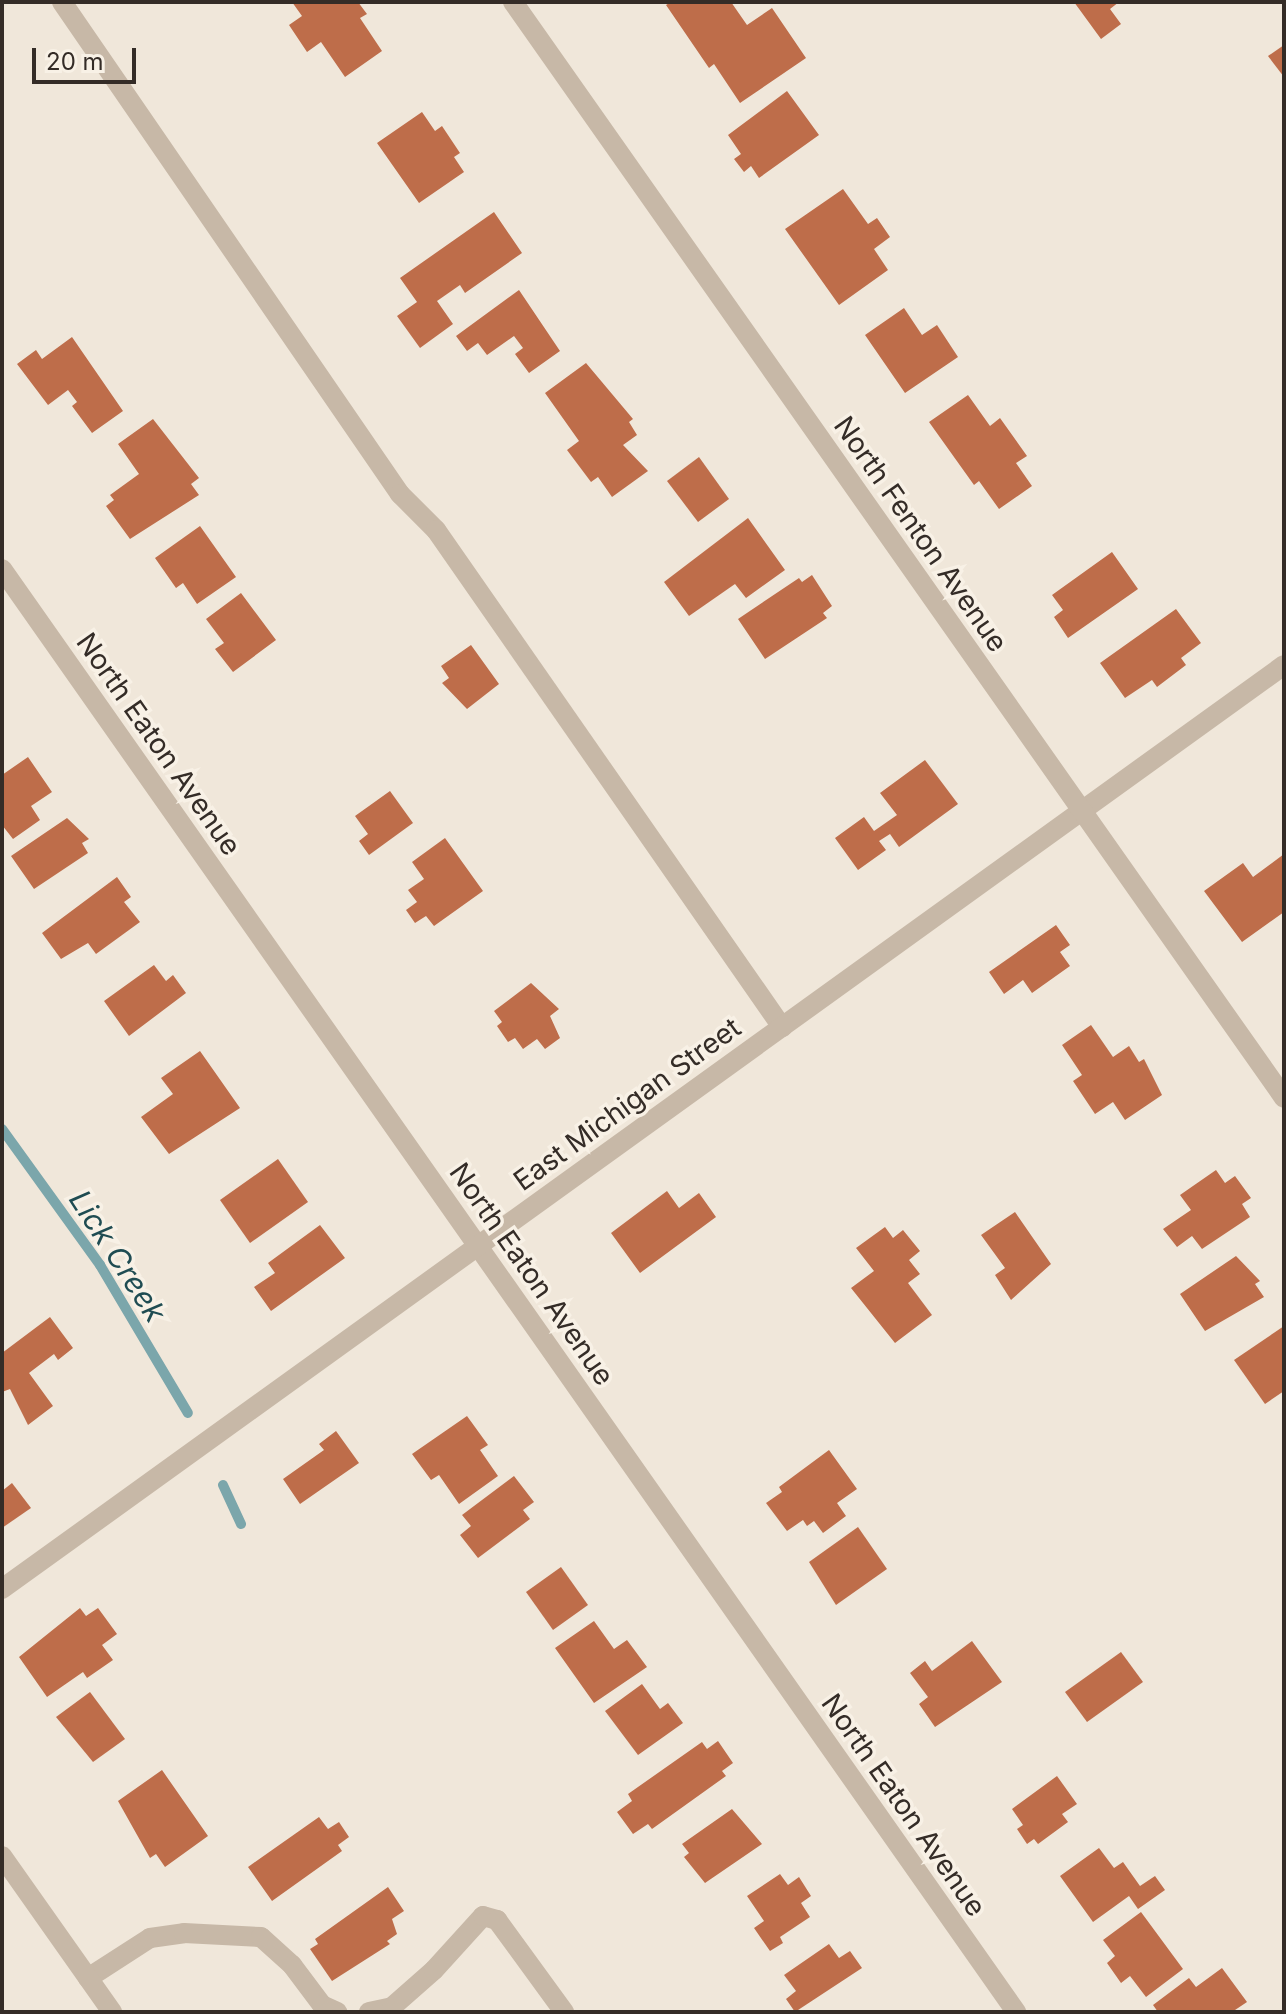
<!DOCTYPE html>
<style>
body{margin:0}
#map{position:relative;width:1286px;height:2014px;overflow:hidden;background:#f0e7da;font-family:Inter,sans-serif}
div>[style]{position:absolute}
.stream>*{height:10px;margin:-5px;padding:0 5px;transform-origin:5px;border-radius:5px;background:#7ba6ab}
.building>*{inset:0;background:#be6d4a}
.service>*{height:20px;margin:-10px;padding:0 10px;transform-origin:10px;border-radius:10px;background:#c7b8a7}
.minor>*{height:20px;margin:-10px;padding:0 10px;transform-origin:10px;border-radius:10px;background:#c7b8a7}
.tertiary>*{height:20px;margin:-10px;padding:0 10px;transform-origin:10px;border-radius:10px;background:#c7b8a7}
span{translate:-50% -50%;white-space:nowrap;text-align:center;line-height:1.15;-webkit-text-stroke:7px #f8f1e6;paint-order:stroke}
.street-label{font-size:28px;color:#342c27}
.water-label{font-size:30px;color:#1f4c52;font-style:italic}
.frame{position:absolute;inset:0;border:4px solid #342c27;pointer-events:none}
.scale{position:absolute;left:32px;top:48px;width:104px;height:36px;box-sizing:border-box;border:4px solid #342c27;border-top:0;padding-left:10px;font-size:24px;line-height:28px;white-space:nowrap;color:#342c27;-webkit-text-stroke:6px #f8f1e6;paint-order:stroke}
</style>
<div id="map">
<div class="stream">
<i style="left:2px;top:1129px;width:168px;rotate:54.2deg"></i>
<i style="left:100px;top:1265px;width:172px;rotate:59.3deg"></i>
<i style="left:223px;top:1485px;width:43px;rotate:65.2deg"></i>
</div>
<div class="building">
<i style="clip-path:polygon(292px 2px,358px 2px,367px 14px,360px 18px,382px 51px,345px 77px,321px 42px,307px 52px,289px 25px,302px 16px)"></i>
<i style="clip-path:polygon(671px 2px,731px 2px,747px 25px,772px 8px,806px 58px,740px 103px,714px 64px,709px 68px,666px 5px)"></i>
<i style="clip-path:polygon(1074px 2px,1119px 2px,1110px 9px,1121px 24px,1101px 39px)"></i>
<i style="clip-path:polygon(1284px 45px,1284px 77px,1268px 56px)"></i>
<i style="clip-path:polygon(787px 91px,819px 135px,759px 178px,751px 166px,744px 172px,734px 159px,741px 154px,728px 135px)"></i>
<i style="clip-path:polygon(422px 112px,435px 131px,442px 126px,460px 153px,454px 157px,464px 172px,419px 203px,377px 143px)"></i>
<i style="clip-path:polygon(843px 189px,868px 224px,877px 218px,890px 237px,874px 249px,888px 270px,839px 305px,785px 229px)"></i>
<i style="clip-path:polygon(494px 212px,522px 253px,465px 293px,460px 285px,437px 301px,453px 324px,420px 348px,397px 316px,417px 302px,400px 278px)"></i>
<i style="clip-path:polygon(519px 290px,560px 351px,529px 373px,515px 354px,523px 348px,514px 336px,487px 355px,478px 343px,467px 351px,456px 336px)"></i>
<i style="clip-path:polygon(904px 308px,922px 335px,937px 325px,958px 357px,905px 393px,865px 335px)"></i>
<i style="clip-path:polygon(72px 337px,123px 411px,92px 433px,72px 406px,77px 402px,68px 390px,48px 405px,17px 364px,36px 350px,42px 359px)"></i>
<i style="clip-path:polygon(586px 363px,633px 419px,629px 422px,637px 435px,623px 445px,648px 471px,612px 497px,598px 477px,591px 482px,567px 450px,579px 441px,545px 393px)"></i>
<i style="clip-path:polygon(968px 395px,990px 426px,1000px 418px,1027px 456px,1016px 463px,1032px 486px,999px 509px,979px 481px,974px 485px,929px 422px)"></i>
<i style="clip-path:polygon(153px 419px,199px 478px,191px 484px,199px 495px,130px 539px,106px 506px,114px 500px,110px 495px,139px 474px,118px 444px)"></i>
<i style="clip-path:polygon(699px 457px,729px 499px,698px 522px,667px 481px)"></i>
<i style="clip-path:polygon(748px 518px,785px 570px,746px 598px,735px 584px,689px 616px,664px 582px)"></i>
<i style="clip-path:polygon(200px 526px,236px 577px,197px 604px,183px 583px,176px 588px,155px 558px)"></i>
<i style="clip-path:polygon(1112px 552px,1138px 589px,1068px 638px,1054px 617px,1063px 610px,1052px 595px)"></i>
<i style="clip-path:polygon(812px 575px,832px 606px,823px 613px,827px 618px,765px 659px,738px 619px,799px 578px,802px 582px)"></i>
<i style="clip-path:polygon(241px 593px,276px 640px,233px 672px,215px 649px,224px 643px,206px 619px)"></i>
<i style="clip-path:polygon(1176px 609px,1201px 643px,1181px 658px,1186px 665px,1157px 687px,1152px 680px,1125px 698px,1100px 663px)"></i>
<i style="clip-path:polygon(471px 645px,499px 684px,467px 709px,442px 683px,449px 678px,441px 666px)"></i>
<i style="clip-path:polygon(28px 757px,52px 792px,31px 806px,40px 820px,13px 839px,2px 825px,2px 775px)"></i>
<i style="clip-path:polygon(925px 760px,958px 804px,899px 847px,890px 834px,879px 841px,886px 850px,858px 870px,835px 838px,864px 817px,874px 831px,897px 815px,880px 793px)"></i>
<i style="clip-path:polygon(390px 791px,413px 823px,369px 855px,359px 841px,368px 834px,355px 816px)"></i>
<i style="clip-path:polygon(67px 818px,89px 839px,82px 843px,88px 853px,34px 889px,11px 856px)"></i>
<i style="clip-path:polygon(445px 838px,483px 891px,434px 926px,426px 916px,415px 923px,406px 910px,417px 902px,408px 890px,424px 879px,412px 862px)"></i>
<i style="clip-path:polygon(1284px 854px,1284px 912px,1242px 942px,1204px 891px,1243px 863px,1253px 877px)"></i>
<i style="clip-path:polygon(117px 877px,131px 897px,124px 902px,140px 922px,96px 954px,88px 943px,61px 959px,42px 933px)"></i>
<i style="clip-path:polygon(1056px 925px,1070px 945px,1060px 952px,1070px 966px,1032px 993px,1023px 980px,1004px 994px,989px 972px)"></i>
<i style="clip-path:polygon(154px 965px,166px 981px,173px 975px,186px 993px,129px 1036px,104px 1001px)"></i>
<i style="clip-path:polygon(531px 983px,559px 1009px,550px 1016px,560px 1038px,545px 1049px,537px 1039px,523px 1049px,515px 1038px,508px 1042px,497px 1026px,502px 1022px,494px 1011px)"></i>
<i style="clip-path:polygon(1091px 1025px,1113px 1057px,1129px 1046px,1139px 1062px,1144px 1059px,1162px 1095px,1125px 1120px,1113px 1102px,1095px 1114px,1073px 1081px,1082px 1075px,1062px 1045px)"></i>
<i style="clip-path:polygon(200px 1051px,240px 1108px,169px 1154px,141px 1117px,173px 1094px,161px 1078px)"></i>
<i style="clip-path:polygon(278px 1159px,308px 1202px,250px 1243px,220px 1200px)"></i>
<i style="clip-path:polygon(1216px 1170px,1225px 1183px,1235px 1176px,1251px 1198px,1242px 1204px,1250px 1217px,1202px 1249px,1192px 1236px,1177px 1247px,1163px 1229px,1191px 1210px,1180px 1195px)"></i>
<i style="clip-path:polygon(667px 1191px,679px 1208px,699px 1193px,716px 1217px,640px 1273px,611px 1233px)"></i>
<i style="clip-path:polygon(1015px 1212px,1051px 1264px,1011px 1300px,995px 1275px,1005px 1268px,981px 1235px)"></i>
<i style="clip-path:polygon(320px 1225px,345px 1258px,271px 1311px,254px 1287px,275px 1273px,268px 1263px)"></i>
<i style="clip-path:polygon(885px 1227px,893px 1238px,903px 1230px,920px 1251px,909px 1260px,920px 1274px,908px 1283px,932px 1315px,895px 1343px,851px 1288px,874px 1271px,856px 1248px)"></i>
<i style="clip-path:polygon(1236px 1256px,1260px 1281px,1255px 1284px,1264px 1297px,1205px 1331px,1180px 1294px)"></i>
<i style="clip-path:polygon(50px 1317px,73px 1348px,58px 1360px,54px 1354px,29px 1373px,53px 1406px,28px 1425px,10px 1389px,2px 1392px,2px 1353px)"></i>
<i style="clip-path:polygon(1284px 1326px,1284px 1391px,1265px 1404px,1234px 1360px)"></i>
<i style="clip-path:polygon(467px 1416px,488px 1445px,480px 1450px,498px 1476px,459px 1504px,439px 1475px,431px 1480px,412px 1454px)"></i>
<i style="clip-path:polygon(336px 1431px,359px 1463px,300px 1504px,283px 1479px,324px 1450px,319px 1444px)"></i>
<i style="clip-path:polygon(829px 1450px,857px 1489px,837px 1503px,846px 1516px,823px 1533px,814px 1521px,807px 1526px,803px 1520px,787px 1531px,766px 1503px,782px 1492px,779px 1487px)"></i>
<i style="clip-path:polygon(514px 1476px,534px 1502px,523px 1510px,530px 1519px,478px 1558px,460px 1535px,471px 1526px,462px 1515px)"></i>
<i style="clip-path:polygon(12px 1483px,31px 1508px,2px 1528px,2px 1491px)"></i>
<i style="clip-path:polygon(858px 1527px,887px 1569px,836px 1605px,809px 1562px)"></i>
<i style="clip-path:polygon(561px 1567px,588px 1605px,553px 1630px,526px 1592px)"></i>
<i style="clip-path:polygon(80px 1608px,86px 1616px,98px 1608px,117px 1634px,102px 1645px,113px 1660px,87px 1678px,83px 1672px,47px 1697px,19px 1657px)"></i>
<i style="clip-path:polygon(594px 1621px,614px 1649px,627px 1640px,647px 1667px,594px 1703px,555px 1648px)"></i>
<i style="clip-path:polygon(972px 1641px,1002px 1682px,935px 1727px,919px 1704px,928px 1697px,910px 1673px,925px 1661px,932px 1671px)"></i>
<i style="clip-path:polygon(1121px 1652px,1143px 1682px,1087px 1722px,1065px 1692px)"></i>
<i style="clip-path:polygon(642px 1684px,660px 1709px,668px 1703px,683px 1723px,638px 1755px,605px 1711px)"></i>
<i style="clip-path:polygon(90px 1692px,125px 1739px,93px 1762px,56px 1717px)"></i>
<i style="clip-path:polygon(718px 1741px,733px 1763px,722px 1771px,726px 1776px,652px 1829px,648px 1824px,633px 1834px,617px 1812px,632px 1801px,628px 1794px,702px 1742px,707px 1749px)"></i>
<i style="clip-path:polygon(162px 1770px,208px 1836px,165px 1867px,156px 1854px,150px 1858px,118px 1801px)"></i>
<i style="clip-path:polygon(1057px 1776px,1077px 1804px,1062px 1814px,1068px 1822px,1038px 1844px,1034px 1839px,1027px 1844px,1017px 1829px,1023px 1825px,1012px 1809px)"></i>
<i style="clip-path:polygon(732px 1809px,762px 1844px,705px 1883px,684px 1857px,689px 1853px,682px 1844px)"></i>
<i style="clip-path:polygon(319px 1817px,328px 1829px,339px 1822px,349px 1837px,338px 1845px,342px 1851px,272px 1901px,248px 1867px)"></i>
<i style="clip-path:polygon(1099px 1848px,1114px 1868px,1123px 1862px,1140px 1886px,1155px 1876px,1165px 1890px,1138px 1909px,1129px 1896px,1093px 1922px,1060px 1876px)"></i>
<i style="clip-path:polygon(780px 1874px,788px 1885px,799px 1877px,811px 1896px,801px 1903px,810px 1917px,780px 1937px,783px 1943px,770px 1951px,754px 1928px,764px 1921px,747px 1896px)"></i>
<i style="clip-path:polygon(388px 1887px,404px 1911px,392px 1919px,397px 1934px,387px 1941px,390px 1944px,332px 1981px,310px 1949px,318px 1944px,315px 1939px)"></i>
<i style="clip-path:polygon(1141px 1912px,1183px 1969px,1146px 1997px,1130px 1976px,1121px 1983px,1107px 1963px,1115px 1956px,1103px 1940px)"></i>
<i style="clip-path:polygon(829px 1944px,839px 1958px,850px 1951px,862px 1968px,795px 2012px,786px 1999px,796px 1991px,784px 1975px)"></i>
<i style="clip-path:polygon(1222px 1968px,1247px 2002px,1232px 2012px,1158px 2012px,1153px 2005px,1189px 1978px,1196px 1987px)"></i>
</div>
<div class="service">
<i style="left:62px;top:2px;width:597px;rotate:55.51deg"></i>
<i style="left:400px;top:494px;width:51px;rotate:45deg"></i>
<i style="left:436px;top:530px;width:606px;rotate:55.16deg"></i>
<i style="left:88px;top:1978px;width:74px;rotate:-32.8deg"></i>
<i style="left:150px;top:1938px;width:34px;rotate:-8deg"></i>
<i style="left:184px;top:1933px;width:77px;rotate:3deg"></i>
<i style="left:261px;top:1937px;width:42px;rotate:42.1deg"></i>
<i style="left:292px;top:1965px;width:50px;rotate:53.1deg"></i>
<i style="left:322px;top:2005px;width:17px;rotate:25deg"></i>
<i style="left:369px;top:2012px;width:24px;rotate:-12deg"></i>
<i style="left:392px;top:2007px;width:56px;rotate:-41.4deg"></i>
<i style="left:434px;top:1970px;width:73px;rotate:-47.8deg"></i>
<i style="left:483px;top:1916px;width:15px;rotate:16deg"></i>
<i style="left:497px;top:1920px;width:114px;rotate:53.9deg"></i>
</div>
<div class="minor">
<i style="left:2px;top:569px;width:1764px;rotate:54.9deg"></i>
<i style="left:2px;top:1589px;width:1580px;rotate:-35.78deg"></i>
<i style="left:2px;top:1856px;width:191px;rotate:54.8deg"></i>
</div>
<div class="tertiary">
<i style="left:513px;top:2px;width:1340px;rotate:54.87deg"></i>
</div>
<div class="street-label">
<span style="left:921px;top:534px;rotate:55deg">North Fenton Avenue</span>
<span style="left:159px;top:744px;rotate:55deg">North Eaton Avenue</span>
<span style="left:627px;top:1104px;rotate:-36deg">East Michigan Street</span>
<span style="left:532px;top:1274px;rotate:55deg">North Eaton Avenue</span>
<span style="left:904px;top:1805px;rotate:55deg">North Eaton Avenue</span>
</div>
<div class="water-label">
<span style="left:118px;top:1256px;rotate:57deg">Lick Creek</span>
</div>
<div class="frame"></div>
<div class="scale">20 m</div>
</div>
